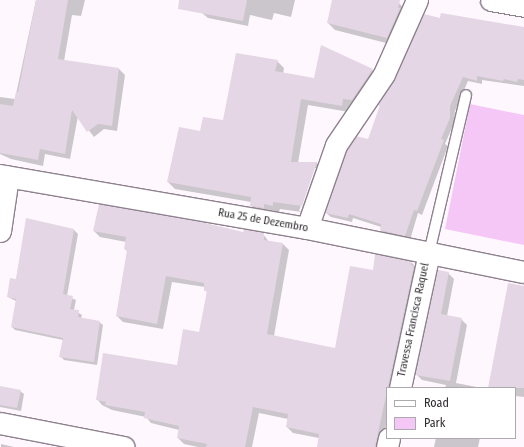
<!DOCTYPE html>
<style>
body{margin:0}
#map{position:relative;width:524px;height:447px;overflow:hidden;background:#fef8fe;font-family:"Fira Sans Condensed",sans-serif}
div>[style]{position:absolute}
.green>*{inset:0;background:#f5c7f6}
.shadow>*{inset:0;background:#0003}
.building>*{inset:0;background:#e4d6e4}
.roads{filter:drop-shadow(1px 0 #8e818e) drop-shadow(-1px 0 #8e818e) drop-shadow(0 1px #8e818e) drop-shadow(0 -1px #8e818e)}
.service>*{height:10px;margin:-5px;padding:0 5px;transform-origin:5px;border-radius:5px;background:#fff}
.minor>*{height:21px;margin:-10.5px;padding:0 10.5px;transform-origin:10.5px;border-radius:10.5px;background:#fff}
span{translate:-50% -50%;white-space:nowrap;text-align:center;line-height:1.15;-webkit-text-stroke:3.5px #fff;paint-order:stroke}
.street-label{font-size:11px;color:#2f2a2f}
.legend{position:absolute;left:386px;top:387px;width:130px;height:52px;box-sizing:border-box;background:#fff;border:1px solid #acaaac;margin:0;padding:5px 7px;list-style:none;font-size:12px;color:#2f2a2f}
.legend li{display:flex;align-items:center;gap:8px;height:20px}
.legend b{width:20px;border:1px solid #acaaac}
</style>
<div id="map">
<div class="green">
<i style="clip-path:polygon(470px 104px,524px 115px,524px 245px,445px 229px)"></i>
</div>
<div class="shadow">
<i style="clip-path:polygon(36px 0,85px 0,81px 16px,72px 15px,64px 61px,119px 69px,125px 75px,117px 131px,104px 129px,94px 137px,78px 116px,70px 159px,45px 154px,43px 166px,11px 159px,0 154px,0 97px,15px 99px)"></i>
<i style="clip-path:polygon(205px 0,295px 0,291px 17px,274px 13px,272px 20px,250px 15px,248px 26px,208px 18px,202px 13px)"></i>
<i style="clip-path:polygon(333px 0,384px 0,399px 3px,406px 11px,394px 45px,335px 30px,328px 23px)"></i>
<i style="clip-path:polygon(441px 14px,524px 29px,524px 86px,482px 80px,482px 84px,468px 81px,455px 111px,454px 123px,445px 144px,448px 146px,422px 215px,418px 213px,410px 240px,385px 235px,381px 230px,381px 227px,353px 218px,352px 222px,331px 217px,326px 213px,369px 140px,381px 107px,379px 105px,440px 19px)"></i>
<i style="clip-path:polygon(evenodd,277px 61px,284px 68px,283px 74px,315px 79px,372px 70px,379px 77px,359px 107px,350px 105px,349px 112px,308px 105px,298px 163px,317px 163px,324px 170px,309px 213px,280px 209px,279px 212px,270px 210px,270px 215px,258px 213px,251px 206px,251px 202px,175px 189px,168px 182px,201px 132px,224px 121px,277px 61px,314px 168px,316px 168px,301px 211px,299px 211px,314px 168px)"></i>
<i style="clip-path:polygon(27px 219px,74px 230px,78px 234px,67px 296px,76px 300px,74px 310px,82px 315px,81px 318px,99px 322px,103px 325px,97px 365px,64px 360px,60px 356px,63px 340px,15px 330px,12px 327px,16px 301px,8px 297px,16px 280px)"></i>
<i style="clip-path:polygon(94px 231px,263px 234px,269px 242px,283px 244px,289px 250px,274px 336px,336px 349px,373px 271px,411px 262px,417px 268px,394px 388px,387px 388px,387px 421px,381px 447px,318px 447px,319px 438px,293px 433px,287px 427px,288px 419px,259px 413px,252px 447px,198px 447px,184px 444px,178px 438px,179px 430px,151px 423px,146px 417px,112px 410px,102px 405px,97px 399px,177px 366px,200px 333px,207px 293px,205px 287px,172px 282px,163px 329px,123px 322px,117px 316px,128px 252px,125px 249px,126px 242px,100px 237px)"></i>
<i style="clip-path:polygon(448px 273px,454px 279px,447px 316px,461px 319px,467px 325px,456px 383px,482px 388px,445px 388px,446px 385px,422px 380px,416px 374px)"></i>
<i style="clip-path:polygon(524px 287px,524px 397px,515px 396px,515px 388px,491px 388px)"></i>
<i style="clip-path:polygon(0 387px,20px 391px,24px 394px,21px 411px,0 407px)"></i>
<i style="clip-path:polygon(436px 438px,480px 438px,478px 447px,434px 447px)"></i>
<i style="clip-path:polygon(1px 444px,14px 447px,1px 447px)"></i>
</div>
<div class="building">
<i style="clip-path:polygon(36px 0,68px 0,58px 59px,119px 68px,112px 126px,98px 124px,87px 132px,72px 110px,65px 154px,40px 149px,38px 160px,0 153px,0 104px,13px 106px,16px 92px,18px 92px)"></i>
<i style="clip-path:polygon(179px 0,247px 0,243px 21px,178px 9px)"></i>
<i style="clip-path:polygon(332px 0,400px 0,398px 8px,400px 8px,387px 38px,327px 23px)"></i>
<i style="clip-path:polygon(441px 13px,524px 27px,524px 80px,518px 79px,517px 82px,504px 79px,503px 81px,477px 76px,477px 81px,463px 77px,450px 106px,450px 118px,441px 139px,444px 140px,417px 211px,414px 210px,405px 236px,380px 230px,381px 224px,349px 214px,348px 218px,325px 213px,347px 150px,356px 136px,368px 139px,380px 105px,378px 105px,395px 79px,424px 14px,440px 18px)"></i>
<i style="clip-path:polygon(321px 45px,373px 69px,352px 100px,343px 99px,342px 106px,301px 99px,291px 162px,317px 162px,302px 206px,273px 202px,273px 206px,264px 204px,264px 208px,250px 206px,251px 197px,167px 182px,179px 127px,200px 131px,203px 117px,223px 120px,236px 53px,278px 60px,275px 71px,314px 78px)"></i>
<i style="clip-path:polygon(99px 204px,201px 222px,243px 232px,245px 229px,264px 233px,264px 240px,283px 243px,267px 334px,335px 348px,350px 266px,373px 270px,375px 254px,412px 261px,411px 265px,414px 266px,375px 447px,317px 447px,319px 434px,286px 427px,288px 414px,253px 407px,245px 447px,206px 447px,207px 444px,177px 438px,179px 426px,144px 418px,145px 412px,105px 405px,106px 402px,96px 400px,103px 353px,177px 365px,183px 329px,199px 332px,207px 291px,204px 291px,204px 283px,166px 276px,157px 324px,116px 316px,127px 250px,124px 249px,126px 237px,93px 231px)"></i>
<i style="clip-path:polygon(26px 218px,74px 229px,63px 294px,73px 296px,70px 309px,79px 310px,78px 317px,100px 321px,94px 362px,59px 357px,63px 338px,11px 327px,16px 299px,7px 297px,10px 278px,16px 279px)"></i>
<i style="clip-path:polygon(438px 270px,449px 272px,441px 314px,462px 318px,450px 381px,415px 375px)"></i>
<i style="clip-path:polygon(508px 283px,524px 286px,524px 388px,488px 388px)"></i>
<i style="clip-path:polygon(0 386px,21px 390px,17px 408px,0 405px)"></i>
</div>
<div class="roads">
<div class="service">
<i style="left:429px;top:253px;width:162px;rotate:-76.8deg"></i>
</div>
<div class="minor">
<i style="left:491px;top:0;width:34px;rotate:10deg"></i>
<i style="left:0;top:175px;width:312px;rotate:9.8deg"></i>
<i style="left:307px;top:228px;width:221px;rotate:11.5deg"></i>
<i style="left:307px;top:228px;width:88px;rotate:-70.7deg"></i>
<i style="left:336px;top:145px;width:86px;rotate:-55.9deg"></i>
<i style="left:384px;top:74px;width:81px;rotate:-66deg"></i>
<i style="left:0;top:231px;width:55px;rotate:-81.6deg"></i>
<i style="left:400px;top:388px;width:138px;rotate:-77.9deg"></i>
<i style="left:0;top:423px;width:126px;rotate:11deg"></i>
<i style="left:387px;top:447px;width:9px;rotate:-77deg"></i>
</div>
</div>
<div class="street-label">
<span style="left:263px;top:221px;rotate:10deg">Rua 25 de Dezembro</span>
<span style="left:414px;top:320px;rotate:-78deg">Travessa Francisca Raquel</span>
</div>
<ul class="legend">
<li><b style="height:5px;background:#fff"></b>Road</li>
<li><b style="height:11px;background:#f5c7f6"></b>Park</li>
</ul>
</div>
